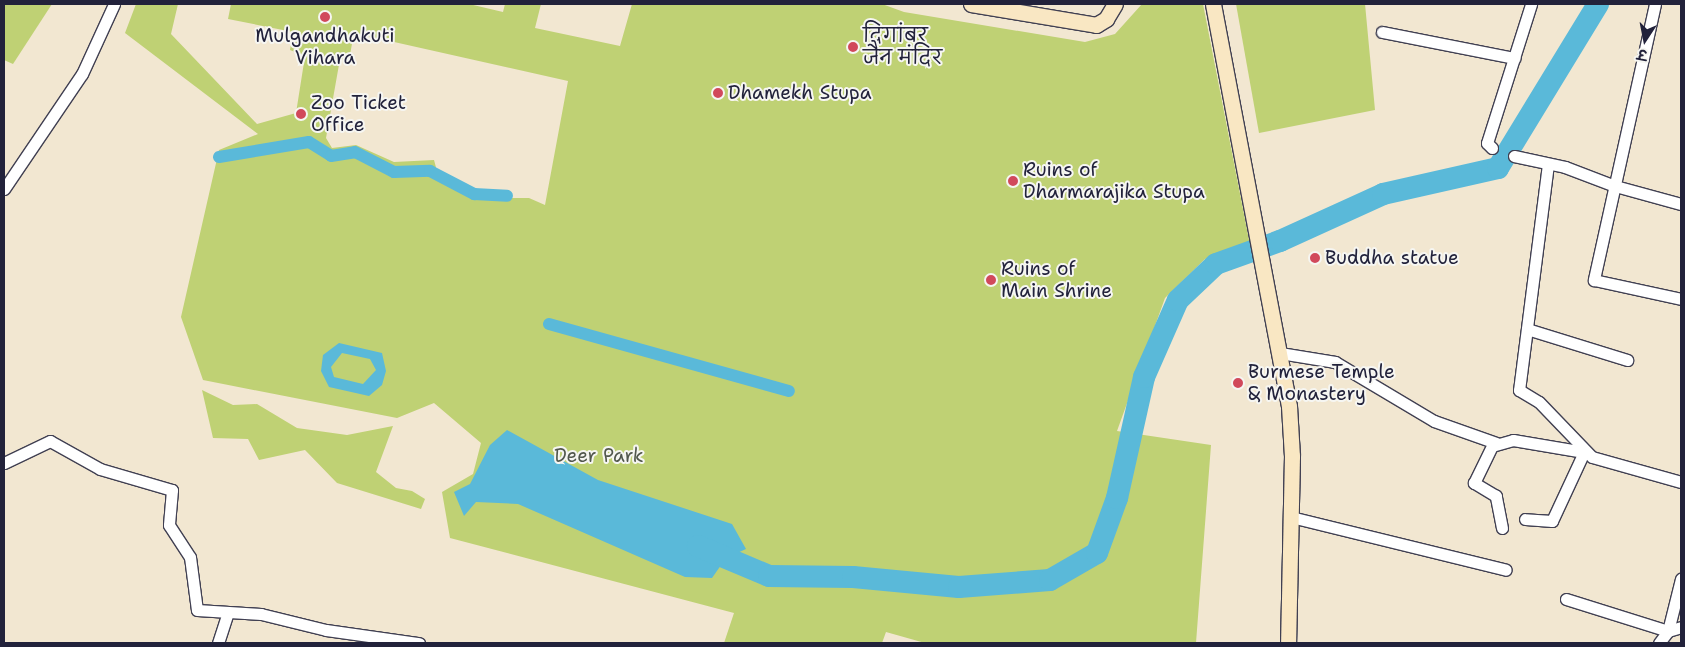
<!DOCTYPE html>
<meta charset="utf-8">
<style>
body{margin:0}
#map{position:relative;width:1685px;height:647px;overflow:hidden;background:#f2e7d1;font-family:"Shantell Sans","Playpen Sans Deva",sans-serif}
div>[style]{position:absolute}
.green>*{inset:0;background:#bfd174}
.water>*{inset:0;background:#5ab9d9}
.canal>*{height:12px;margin:-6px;padding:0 6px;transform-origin:6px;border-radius:6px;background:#5ab9d9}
.river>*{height:22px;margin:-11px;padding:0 11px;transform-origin:11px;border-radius:11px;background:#5ab9d9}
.roads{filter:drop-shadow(1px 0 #414052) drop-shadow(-1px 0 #414052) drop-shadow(0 1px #414052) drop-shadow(0 -1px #414052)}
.street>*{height:11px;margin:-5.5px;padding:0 5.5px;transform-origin:5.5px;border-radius:5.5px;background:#fff}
.secondary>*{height:15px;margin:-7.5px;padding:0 7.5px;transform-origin:7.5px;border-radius:7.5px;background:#f9e7c3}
.dots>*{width:14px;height:14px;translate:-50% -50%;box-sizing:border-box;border:2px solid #f6f6f2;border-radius:50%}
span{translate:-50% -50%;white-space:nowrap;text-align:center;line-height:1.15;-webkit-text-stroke:4px #f6f6f2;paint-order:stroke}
.poi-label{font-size:19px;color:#22223b}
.left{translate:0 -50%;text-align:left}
.park-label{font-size:19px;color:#51574c}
.frame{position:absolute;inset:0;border:5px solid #22223b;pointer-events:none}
.north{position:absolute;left:1620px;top:15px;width:50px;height:50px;-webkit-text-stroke:4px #f6f6f2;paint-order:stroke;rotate:191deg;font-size:14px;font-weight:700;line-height:20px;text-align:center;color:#22223b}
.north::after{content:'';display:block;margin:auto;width:18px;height:22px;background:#22223b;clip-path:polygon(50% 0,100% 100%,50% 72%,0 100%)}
</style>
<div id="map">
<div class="green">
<i style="clip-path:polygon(4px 4px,52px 4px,13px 64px,4px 60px)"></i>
<i style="clip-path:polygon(evenodd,136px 4px,178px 4px,171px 34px,257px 124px,296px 113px,305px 56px,290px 50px,293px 32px,228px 19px,231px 4px,469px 4px,503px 12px,505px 4px,541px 4px,535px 28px,620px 46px,632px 4px,882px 4px,904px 12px,1085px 42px,1115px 34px,1142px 4px,1203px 4px,1250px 245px,1205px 259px,1165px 298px,1117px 431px,1211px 445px,1196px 643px,925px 643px,886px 632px,882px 643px,724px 643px,734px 613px,450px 538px,442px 492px,473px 474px,481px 443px,434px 403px,397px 418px,203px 380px,181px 317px,219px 150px,258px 134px,125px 33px,136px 4px,354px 33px,568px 81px,545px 205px,529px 198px,481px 198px,440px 182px,434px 160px,394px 162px,356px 145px,332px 148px,326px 138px,340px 59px,349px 60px,354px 33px)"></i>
<i style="clip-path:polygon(1236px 4px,1365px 4px,1375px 110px,1259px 133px)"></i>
<i style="clip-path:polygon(202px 390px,233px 405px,257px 404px,297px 428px,347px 435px,393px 426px,376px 472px,396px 488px,412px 491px,425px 499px,421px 509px,337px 483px,305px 450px,259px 460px,248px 439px,213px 438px)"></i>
</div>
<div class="water">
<i style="clip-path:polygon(evenodd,339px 343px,382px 353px,386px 371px,382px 385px,369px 396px,329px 387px,321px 371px,323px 355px,339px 343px,342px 353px,370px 359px,376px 370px,363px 384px,334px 377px,331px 367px,342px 353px)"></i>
<i style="clip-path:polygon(507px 430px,598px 480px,732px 524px,746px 549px,726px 558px,712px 578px,685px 577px,518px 504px,476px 502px,464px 516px,454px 492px,470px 484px,490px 445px)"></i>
</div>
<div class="canal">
<i style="left:219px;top:157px;width:91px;rotate:-9.5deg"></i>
<i style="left:309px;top:142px;width:26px;rotate:32deg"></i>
<i style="left:331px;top:156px;width:24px;rotate:-9deg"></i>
<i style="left:355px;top:152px;width:44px;rotate:27.1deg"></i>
<i style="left:394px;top:172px;width:36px;rotate:-2deg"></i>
<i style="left:430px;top:171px;width:50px;rotate:27.6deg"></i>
<i style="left:474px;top:194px;width:33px;rotate:3deg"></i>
<i style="left:549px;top:324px;width:249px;rotate:15.6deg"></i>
</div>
<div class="river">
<i style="left:698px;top:546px;width:77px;rotate:22.9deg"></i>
<i style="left:769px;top:576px;width:84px;rotate:0.7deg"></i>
<i style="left:853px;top:577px;width:106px;rotate:5.4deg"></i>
<i style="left:959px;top:587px;width:91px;rotate:-4.4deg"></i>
<i style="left:1050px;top:580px;width:54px;rotate:-29.9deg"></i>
<i style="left:1097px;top:553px;width:59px;rotate:-70deg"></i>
<i style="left:1117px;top:498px;width:124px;rotate:-77.4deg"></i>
<i style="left:1144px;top:377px;width:84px;rotate:-66.2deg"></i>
<i style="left:1178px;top:300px;width:52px;rotate:-43.5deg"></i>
<i style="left:1216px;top:264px;width:68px;rotate:-19.8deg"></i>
<i style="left:1280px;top:241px;width:113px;rotate:-24.5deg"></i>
<i style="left:1383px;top:194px;width:118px;rotate:-12.7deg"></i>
<i style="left:1498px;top:168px;width:192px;rotate:-58.6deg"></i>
</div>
<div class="roads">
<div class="street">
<i style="left:1655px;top:4px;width:283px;rotate:102.5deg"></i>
<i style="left:1594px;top:280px;width:89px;rotate:12.3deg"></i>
<i style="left:1382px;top:32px;width:135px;rotate:11.1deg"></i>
<i style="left:1492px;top:148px;width:7px;rotate:-135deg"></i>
<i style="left:1487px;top:143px;width:146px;rotate:-72.4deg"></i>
<i style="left:1514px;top:156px;width:52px;rotate:12.2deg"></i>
<i style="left:1565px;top:167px;width:53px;rotate:20.8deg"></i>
<i style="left:1615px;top:186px;width:68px;rotate:15.3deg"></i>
<i style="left:1548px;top:164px;width:228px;rotate:97.3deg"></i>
<i style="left:1519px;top:390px;width:23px;rotate:31deg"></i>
<i style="left:1539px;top:402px;width:76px;rotate:46.1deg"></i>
<i style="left:1592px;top:457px;width:92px;rotate:15.7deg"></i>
<i style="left:4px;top:189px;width:139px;rotate:-55.9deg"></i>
<i style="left:82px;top:74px;width:77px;rotate:-65.4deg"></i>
<i style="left:1527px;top:329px;width:105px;rotate:17.2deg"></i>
<i style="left:1280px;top:353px;width:56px;rotate:9.3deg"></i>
<i style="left:1335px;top:362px;width:115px;rotate:30.8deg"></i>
<i style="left:1434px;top:421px;width:66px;rotate:19.5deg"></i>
<i style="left:4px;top:463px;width:51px;rotate:-25.6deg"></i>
<i style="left:50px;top:441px;width:57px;rotate:29.2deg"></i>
<i style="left:100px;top:469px;width:75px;rotate:16.3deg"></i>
<i style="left:172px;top:490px;width:35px;rotate:95deg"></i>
<i style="left:169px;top:525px;width:38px;rotate:57deg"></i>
<i style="left:190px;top:557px;width:53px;rotate:82.5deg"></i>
<i style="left:197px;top:610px;width:64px;rotate:3.6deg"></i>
<i style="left:261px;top:614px;width:67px;rotate:13.8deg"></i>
<i style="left:326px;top:630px;width:94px;rotate:8deg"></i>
<i style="left:1291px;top:517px;width:221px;rotate:13.8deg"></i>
<i style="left:1502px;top:528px;width:33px;rotate:-101deg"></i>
<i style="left:1496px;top:496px;width:26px;rotate:-149deg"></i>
<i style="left:1474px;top:483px;width:41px;rotate:-64.1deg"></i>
<i style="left:1492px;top:446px;width:22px;rotate:-16deg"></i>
<i style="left:1513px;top:440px;width:72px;rotate:9.6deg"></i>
<i style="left:1584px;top:452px;width:76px;rotate:114.9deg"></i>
<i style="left:1552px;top:521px;width:27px;rotate:-176deg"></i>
<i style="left:1566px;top:599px;width:107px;rotate:17.4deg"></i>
<i style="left:1668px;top:631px;width:54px;rotate:-76deg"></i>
<i style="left:218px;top:643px;width:32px;rotate:-72deg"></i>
<i style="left:1659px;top:643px;width:15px;rotate:-53deg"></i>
<i style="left:1668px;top:631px;width:14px;rotate:-17deg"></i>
</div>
<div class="secondary">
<i style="left:971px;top:4px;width:127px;rotate:9.5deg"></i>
<i style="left:1096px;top:25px;width:12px;rotate:-31deg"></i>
<i style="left:1106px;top:19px;width:17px;rotate:-59deg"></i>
<i style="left:1213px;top:4px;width:409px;rotate:79.3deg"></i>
<i style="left:1289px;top:406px;width:50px;rotate:86.6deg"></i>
<i style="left:1292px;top:456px;width:187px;rotate:91.2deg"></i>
</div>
</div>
<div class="dots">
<i style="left:325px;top:17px;background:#d1495b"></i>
<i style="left:853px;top:47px;background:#d1495b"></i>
<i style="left:718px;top:93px;background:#d1495b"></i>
<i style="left:301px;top:114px;background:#d1495b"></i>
<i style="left:1013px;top:181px;background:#d1495b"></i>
<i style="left:1315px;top:258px;background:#d1495b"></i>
<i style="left:991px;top:280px;background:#d1495b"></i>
<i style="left:1238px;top:383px;background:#d1495b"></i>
</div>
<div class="poi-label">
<span style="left:325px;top:47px">Mulgandhakuti<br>Vihara</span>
<span class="left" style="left:863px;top:47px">दिगांबर<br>जैन मंदिर</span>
<span class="left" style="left:728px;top:93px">Dhamekh Stupa</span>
<span class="left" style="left:311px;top:114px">Zoo Ticket<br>Office</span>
<span class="left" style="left:1023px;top:181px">Ruins of<br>Dharmarajika Stupa</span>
<span class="left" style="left:1325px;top:258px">Buddha statue</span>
<span class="left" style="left:1001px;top:280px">Ruins of<br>Main Shrine</span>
<span class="left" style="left:1248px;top:383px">Burmese Temple<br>&amp; Monastery</span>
</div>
<div class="park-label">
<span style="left:599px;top:456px">Deer Park</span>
</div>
<div class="frame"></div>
<div class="north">उ</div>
</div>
